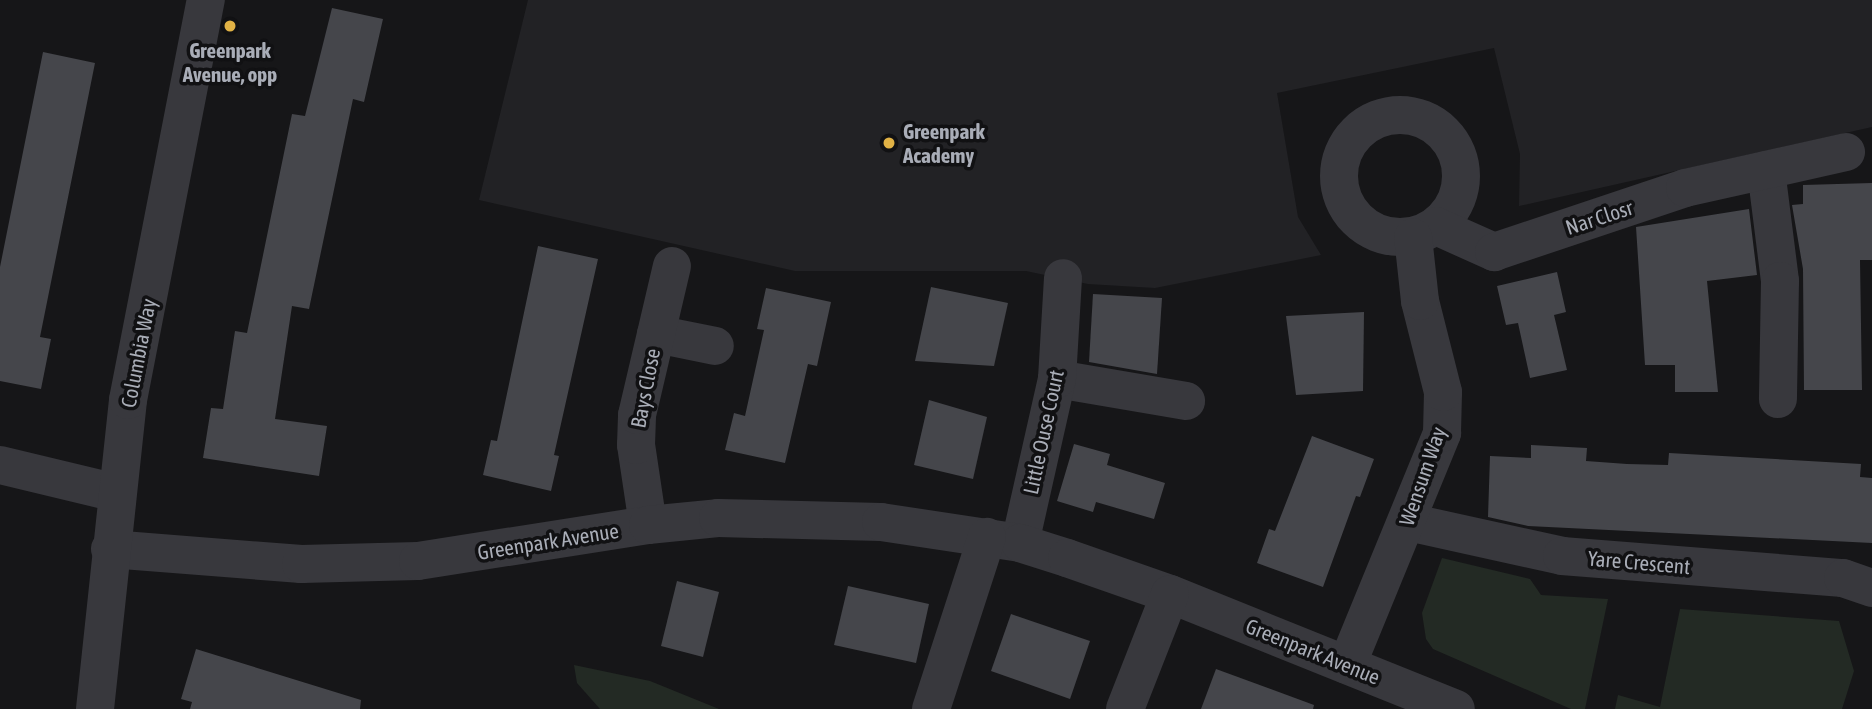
<!DOCTYPE html>
<style>
body{margin:0}
#map{position:relative;width:1872px;height:709px;overflow:hidden;background:#161618;font-family:"Asap Condensed",sans-serif}
div>[style]{position:absolute}
.built>*{inset:0;background:#222225}
.green>*{inset:0;background:#232a24}
.building>*{inset:0;background:#45464b}
.minor>*{height:38px;margin:-19px;padding:0 19px;transform-origin:19px;border-radius:19px;background:#38383d}
.minor>.ring{margin:-19px;padding:0;box-sizing:content-box;background:none;border:38px solid #38383d;border-radius:50%}
.dots>*{width:19px;height:19px;translate:-50% -50%;box-sizing:border-box;border:4px solid #111113;border-radius:50%}
span{translate:-50% -50%;white-space:nowrap;text-align:center;line-height:1.15;-webkit-text-stroke:7px #111113;paint-order:stroke}
.poi-label{font-size:21px;color:#a9adb7;font-weight:700}
.left{translate:0 -50%;text-align:left}
.street-label{font-size:21px;color:#a9adb7}
</style>
<div id="map">
<div class="built">
<i style="clip-path:polygon(528px 0,1872px 0,1872px 127px,1519px 206px,1520px 154px,1494px 48px,1277px 93px,1298px 217px,1321px 255px,1155px 288px,1088px 284px,1026px 271px,795px 271px,479px 200px)"></i>
</div>
<div class="green">
<i style="clip-path:polygon(1442px 558px,1530px 579px,1541px 595px,1608px 599px,1585px 709px,1571px 709px,1433px 649px,1426px 639px,1422px 613px)"></i>
<i style="clip-path:polygon(1680px 609px,1839px 621px,1854px 671px,1842px 709px,1615px 709px,1618px 695px,1660px 707px)"></i>
<i style="clip-path:polygon(574px 665px,650px 681px,719px 709px,600px 709px,577px 683px)"></i>
</div>
<div class="building">
<i style="clip-path:polygon(332px 8px,383px 19px,364px 102px,353px 99px,309px 309px,292px 306px,275px 419px,327px 426px,319px 476px,203px 458px,211px 408px,223px 409px,235px 331px,247px 333px,292px 114px,305px 116px)"></i>
<i style="clip-path:polygon(43px 52px,95px 63px,40px 337px,51px 339px,41px 389px,0 381px,0 267px)"></i>
<i style="clip-path:polygon(1872px 183px,1872px 260px,1860px 260px,1862px 390px,1804px 390px,1803px 269px,1792px 205px,1803px 204px,1803px 185px)"></i>
<i style="clip-path:polygon(1749px 209px,1757px 275px,1707px 281px,1718px 392px,1675px 392px,1675px 365px,1645px 365px,1636px 227px)"></i>
<i style="clip-path:polygon(538px 246px,598px 259px,554px 455px,559px 456px,551px 491px,483px 475px,491px 440px,497px 441px)"></i>
<i style="clip-path:polygon(1557px 272px,1566px 312px,1554px 315px,1567px 370px,1530px 378px,1518px 323px,1506px 325px,1497px 286px)"></i>
<i style="clip-path:polygon(931px 287px,1008px 303px,994px 366px,915px 361px)"></i>
<i style="clip-path:polygon(766px 288px,831px 302px,817px 366px,808px 364px,785px 463px,725px 450px,734px 413px,745px 416px,764px 330px,757px 329px)"></i>
<i style="clip-path:polygon(1093px 294px,1162px 298px,1157px 374px,1089px 362px)"></i>
<i style="clip-path:polygon(1364px 312px,1363px 391px,1296px 395px,1286px 316px)"></i>
<i style="clip-path:polygon(929px 400px,987px 417px,973px 479px,914px 465px)"></i>
<i style="clip-path:polygon(1312px 436px,1374px 459px,1360px 497px,1356px 496px,1323px 587px,1257px 563px,1269px 529px,1275px 531px)"></i>
<i style="clip-path:polygon(1074px 444px,1110px 454px,1107px 465px,1165px 483px,1154px 519px,1096px 502px,1093px 512px,1057px 501px)"></i>
<i style="clip-path:polygon(1531px 445px,1587px 448px,1586px 461px,1627px 464px,1668px 465px,1669px 453px,1861px 464px,1860px 477px,1872px 478px,1872px 543px,1528px 526px,1488px 517px,1490px 456px,1531px 458px)"></i>
<i style="clip-path:polygon(677px 581px,719px 592px,703px 657px,661px 646px)"></i>
<i style="clip-path:polygon(848px 586px,929px 604px,916px 663px,834px 645px)"></i>
<i style="clip-path:polygon(1011px 614px,1090px 641px,1070px 699px,991px 671px)"></i>
<i style="clip-path:polygon(196px 649px,361px 700px,360px 709px,190px 709px,192px 702px,181px 699px)"></i>
<i style="clip-path:polygon(1216px 669px,1314px 705px,1313px 709px,1201px 709px)"></i>
</div>
<div class="minor">
<i class="ring" style="left:1339px;top:115px;width:84px;height:84px"></i>
<i style="left:1766px;top:170px;width:112px;rotate:82.8deg"></i>
<i style="left:1780px;top:281px;width:118px;rotate:91deg"></i>
<i style="left:1436px;top:226px;width:64px;rotate:24.1deg"></i>
<i style="left:1494px;top:252px;width:201px;rotate:-18.5deg"></i>
<i style="left:1685px;top:188px;width:165px;rotate:-12.6deg"></i>
<i style="left:656px;top:334px;width:60px;rotate:11.5deg"></i>
<i style="left:1057px;top:379px;width:131px;rotate:9.7deg"></i>
<i style="left:0;top:465px;width:120px;rotate:13.5deg"></i>
<i style="left:1408px;top:522px;width:158px;rotate:12.4deg"></i>
<i style="left:1562px;top:556px;width:282px;rotate:4.5deg"></i>
<i style="left:1843px;top:578px;width:31px;rotate:19deg"></i>
<i style="left:648px;top:525px;width:81px;rotate:-98.5deg"></i>
<i style="left:636px;top:445px;width:30px;rotate:-88deg"></i>
<i style="left:637px;top:415px;width:153px;rotate:-76.8deg"></i>
<i style="left:1020px;top:543px;width:168px;rotate:-77.3deg"></i>
<i style="left:1057px;top:379px;width:101px;rotate:-86.6deg"></i>
<i style="left:110px;top:549px;width:192px;rotate:4.5deg"></i>
<i style="left:301px;top:564px;width:117px;rotate:-1.5deg"></i>
<i style="left:418px;top:561px;width:233px;rotate:-8.9deg"></i>
<i style="left:648px;top:525px;width:70px;rotate:-5.7deg"></i>
<i style="left:718px;top:518px;width:163px;rotate:1.4deg"></i>
<i style="left:881px;top:522px;width:141px;rotate:8.6deg"></i>
<i style="left:1020px;top:543px;width:49px;rotate:17.7deg"></i>
<i style="left:1067px;top:558px;width:109px;rotate:19.3deg"></i>
<i style="left:1170px;top:594px;width:308px;rotate:21.9deg"></i>
<i style="left:1347px;top:665px;width:251px;rotate:-67.7deg"></i>
<i style="left:1442px;top:433px;width:41px;rotate:-88.6deg"></i>
<i style="left:1443px;top:392px;width:94px;rotate:-104.2deg"></i>
<i style="left:1420px;top:301px;width:64px;rotate:-96.2deg"></i>
<i style="left:95px;top:709px;width:311px;rotate:-83.9deg"></i>
<i style="left:128px;top:400px;width:408px;rotate:-79deg"></i>
<i style="left:931px;top:709px;width:181px;rotate:-72deg"></i>
<i style="left:1125px;top:709px;width:123px;rotate:-68.6deg"></i>
</div>
<div class="dots">
<i style="left:230px;top:26px;background:#e1b245"></i>
<i style="left:889px;top:143px;background:#e1b245"></i>
</div>
<div class="poi-label">
<span style="left:230px;top:62px">Greenpark<br>Avenue, opp</span>
<span class="left" style="left:903px;top:143px">Greenpark<br>Academy</span>
</div>
<div class="street-label">
<span style="left:1599px;top:217px;rotate:-18deg">Nar Closr</span>
<span style="left:138px;top:353px;rotate:-79deg">Columbia Way</span>
<span style="left:645px;top:388px;rotate:-79deg">Bays Close</span>
<span style="left:1043px;top:432px;rotate:-78deg">Little Ouse Court</span>
<span style="left:1422px;top:476px;rotate:-71deg">Wensum Way</span>
<span style="left:548px;top:541px;rotate:-9deg">Greenpark Avenue</span>
<span style="left:1639px;top:562px;rotate:5deg">Yare Crescent</span>
<span style="left:1313px;top:651px;rotate:22deg">Greenpark Avenue</span>
</div>
</div>
